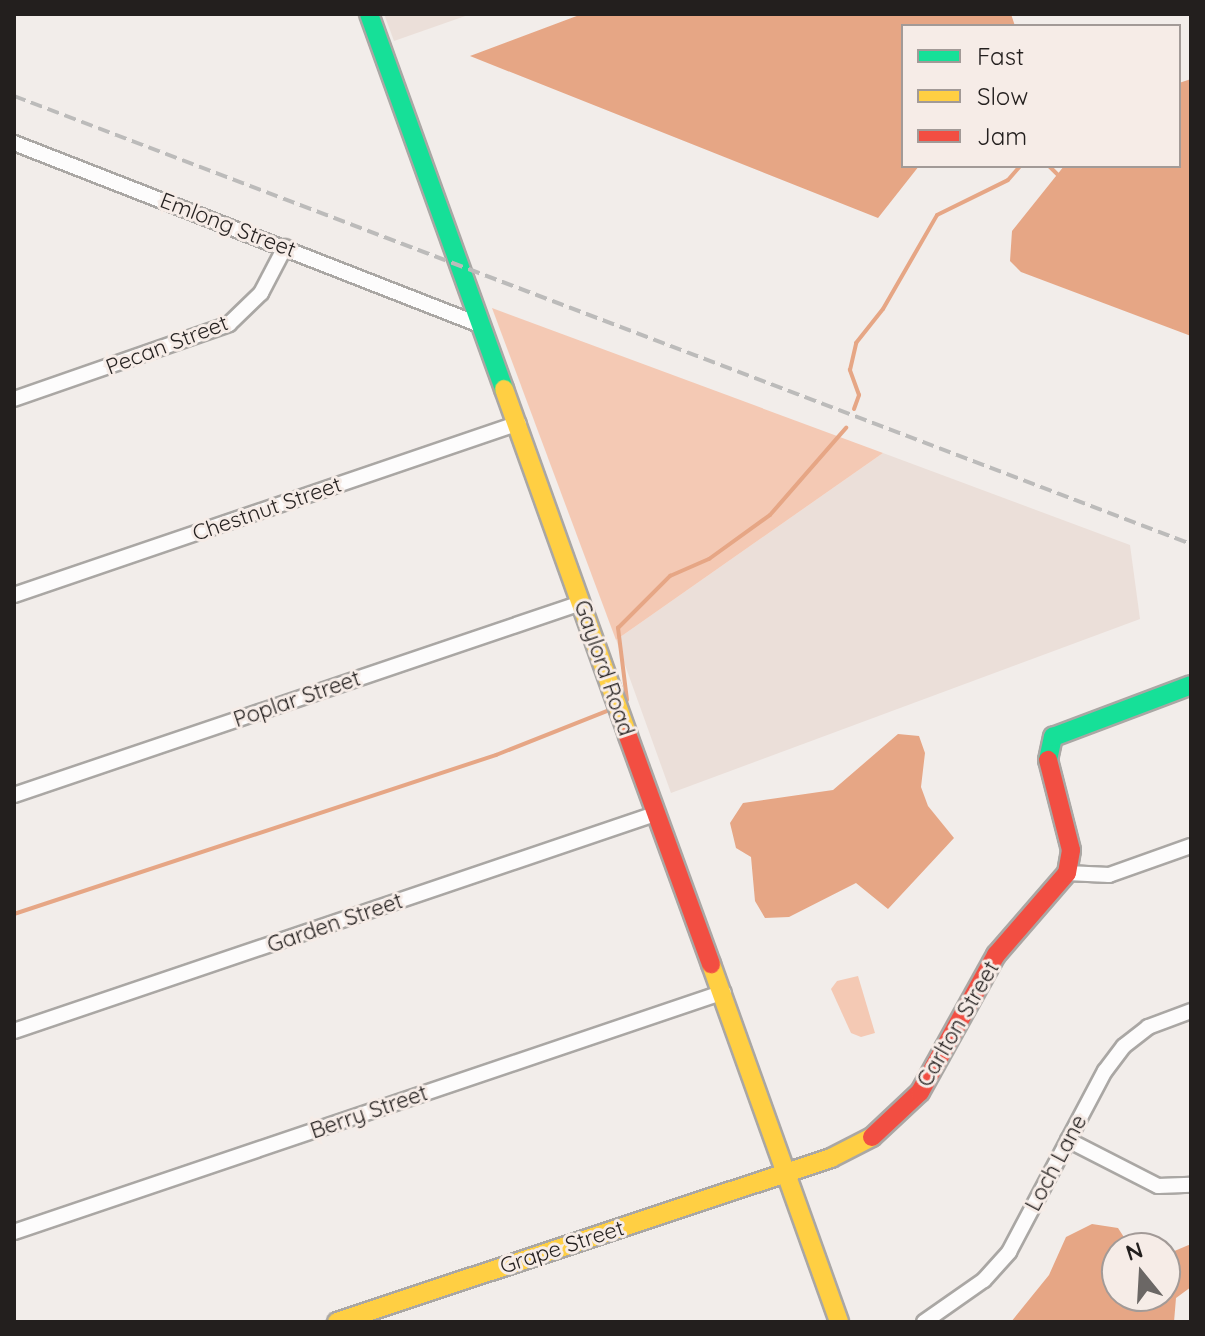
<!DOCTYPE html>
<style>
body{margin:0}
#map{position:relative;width:1205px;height:1336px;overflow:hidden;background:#f2edea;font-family:Quicksand,sans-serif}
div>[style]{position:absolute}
.built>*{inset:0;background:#ebdfd9}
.green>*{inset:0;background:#f4c9b4}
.water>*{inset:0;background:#e6a685}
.stream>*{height:4px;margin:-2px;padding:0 2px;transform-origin:2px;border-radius:2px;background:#e6a685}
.roads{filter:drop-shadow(2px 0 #aaa7a4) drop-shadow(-2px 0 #aaa7a4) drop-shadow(0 2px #aaa7a4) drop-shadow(0 -2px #aaa7a4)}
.street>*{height:14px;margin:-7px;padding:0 7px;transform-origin:7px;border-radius:7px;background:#fdfcfc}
.fast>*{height:18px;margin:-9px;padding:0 9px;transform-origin:9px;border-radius:9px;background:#16e098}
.slow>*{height:18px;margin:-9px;padding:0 9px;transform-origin:9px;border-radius:9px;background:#ffcf43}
.jam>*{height:18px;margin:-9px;padding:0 9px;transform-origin:9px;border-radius:9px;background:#f24e42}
.rail>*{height:4px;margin-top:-2px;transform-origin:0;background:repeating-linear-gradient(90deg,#bcbbba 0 12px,transparent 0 18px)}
span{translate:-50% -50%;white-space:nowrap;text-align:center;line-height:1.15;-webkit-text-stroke:6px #f6ece7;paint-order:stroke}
.street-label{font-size:22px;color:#231f1e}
.frame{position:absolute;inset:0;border:16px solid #231f1e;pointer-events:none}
.legend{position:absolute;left:901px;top:24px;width:280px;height:144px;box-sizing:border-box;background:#f6ece7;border:2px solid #a29a97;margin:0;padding:10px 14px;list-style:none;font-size:24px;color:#231f1e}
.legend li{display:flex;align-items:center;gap:16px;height:40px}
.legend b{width:40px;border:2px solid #a29a97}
.north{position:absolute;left:1101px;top:1232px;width:80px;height:80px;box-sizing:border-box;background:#f6ece7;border:2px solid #a29a97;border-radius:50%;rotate:342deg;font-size:22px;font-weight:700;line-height:32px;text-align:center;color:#231f1e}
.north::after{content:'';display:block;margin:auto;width:28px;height:36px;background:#6b6765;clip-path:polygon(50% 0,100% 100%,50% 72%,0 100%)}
</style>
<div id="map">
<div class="built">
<i style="clip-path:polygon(384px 14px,471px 14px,394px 41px)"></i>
<i style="clip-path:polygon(883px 453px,1130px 545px,1140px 619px,671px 793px,616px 640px)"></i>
</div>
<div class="green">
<i style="clip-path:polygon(492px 308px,883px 453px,616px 640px)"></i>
<i style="clip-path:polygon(858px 976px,875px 1033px,861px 1037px,851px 1033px,831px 989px,837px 981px)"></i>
</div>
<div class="water">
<i style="clip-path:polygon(582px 14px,1011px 14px,1015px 26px,903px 26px,903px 166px,919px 166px,878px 218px,470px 56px)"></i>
<i style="clip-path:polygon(1191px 79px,1191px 336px,1021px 272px,1010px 261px,1012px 231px,1064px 166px,1179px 166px,1179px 83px)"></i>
<i style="clip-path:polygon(898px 734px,919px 736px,925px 753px,921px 787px,928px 806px,954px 838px,888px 909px,856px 883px,789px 917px,765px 918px,755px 901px,751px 857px,736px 848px,730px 823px,743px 803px,833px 790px)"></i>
<i style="clip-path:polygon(1092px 1224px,1118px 1228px,1131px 1248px,1117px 1248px,1117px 1296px,1165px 1296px,1165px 1255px,1191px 1244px,1191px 1287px,1176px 1298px,1174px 1322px,1011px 1322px,1049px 1275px,1066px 1237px)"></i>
</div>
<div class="stream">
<i style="left:1049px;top:166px;width:13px;rotate:45deg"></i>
<i style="left:854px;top:409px;width:15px;rotate:-70deg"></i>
<i style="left:859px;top:395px;width:27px;rotate:-110deg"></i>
<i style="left:850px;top:370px;width:28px;rotate:-77deg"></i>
<i style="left:856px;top:343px;width:43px;rotate:-51.5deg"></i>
<i style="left:883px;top:309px;width:108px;rotate:-60.1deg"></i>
<i style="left:937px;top:215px;width:79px;rotate:-26.2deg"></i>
<i style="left:1008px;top:180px;width:18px;rotate:-49deg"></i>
<i style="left:627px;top:700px;width:73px;rotate:-97.1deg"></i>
<i style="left:618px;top:628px;width:74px;rotate:-45deg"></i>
<i style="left:670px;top:576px;width:43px;rotate:-23.6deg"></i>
<i style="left:709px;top:559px;width:75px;rotate:-35.8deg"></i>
<i style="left:770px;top:515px;width:116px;rotate:-48.9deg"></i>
<i style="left:14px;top:914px;width:508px;rotate:-18.26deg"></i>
<i style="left:496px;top:755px;width:119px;rotate:-21.6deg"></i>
</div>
<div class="roads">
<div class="street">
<i style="left:14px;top:143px;width:500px;rotate:21.33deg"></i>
<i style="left:14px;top:399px;width:228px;rotate:-19.2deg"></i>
<i style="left:229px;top:324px;width:45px;rotate:-44.1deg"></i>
<i style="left:261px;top:293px;width:52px;rotate:-62.4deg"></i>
<i style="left:14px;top:595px;width:533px;rotate:-18.81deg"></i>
<i style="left:14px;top:795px;width:599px;rotate:-18.71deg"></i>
<i style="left:1067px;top:873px;width:42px;rotate:2.7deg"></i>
<i style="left:1109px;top:875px;width:87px;rotate:-19.5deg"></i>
<i style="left:14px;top:1031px;width:677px;rotate:-18.7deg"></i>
<i style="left:1068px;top:1140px;width:101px;rotate:27.1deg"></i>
<i style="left:1158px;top:1186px;width:33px;rotate:-2deg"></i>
<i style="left:14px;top:1232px;width:749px;rotate:-18.68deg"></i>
<i style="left:924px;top:1322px;width:73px;rotate:-35deg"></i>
<i style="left:984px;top:1280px;width:38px;rotate:-48deg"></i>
<i style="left:1009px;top:1252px;width:205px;rotate:-62.1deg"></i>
<i style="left:1105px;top:1071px;width:31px;rotate:-53deg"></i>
<i style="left:1124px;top:1046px;width:31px;rotate:-38deg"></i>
<i style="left:1148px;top:1027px;width:46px;rotate:-20.4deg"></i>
</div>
<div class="fast">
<i style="left:369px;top:14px;width:399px;rotate:70.2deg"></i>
<i style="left:1048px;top:760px;width:24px;rotate:-78deg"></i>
<i style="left:1053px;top:737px;width:147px;rotate:-20.6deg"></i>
</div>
<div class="slow">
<i style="left:504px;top:389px;width:368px;rotate:70.3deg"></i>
<i style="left:711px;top:964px;width:380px;rotate:70.3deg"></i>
<i style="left:337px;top:1322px;width:521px;rotate:-18.37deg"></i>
<i style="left:831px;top:1158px;width:46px;rotate:-27.1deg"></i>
</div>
<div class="jam">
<i style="left:628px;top:736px;width:243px;rotate:70deg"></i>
<i style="left:872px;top:1137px;width:66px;rotate:-43.2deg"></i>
<i style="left:920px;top:1092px;width:157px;rotate:-61deg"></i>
<i style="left:996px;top:955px;width:108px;rotate:-49.1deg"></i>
<i style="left:1067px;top:873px;width:23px;rotate:-80deg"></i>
<i style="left:1071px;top:850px;width:93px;rotate:-104.3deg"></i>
</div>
</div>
<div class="rail">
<i style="left:14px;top:96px;width:1259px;rotate:20.84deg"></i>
</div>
<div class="street-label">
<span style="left:228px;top:225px;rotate:21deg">Emlong Street</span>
<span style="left:167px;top:345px;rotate:-21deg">Pecan Street</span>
<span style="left:267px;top:509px;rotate:-19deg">Chestnut Street</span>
<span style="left:604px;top:668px;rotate:71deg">Gaylord Road</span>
<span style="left:297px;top:699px;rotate:-19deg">Poplar Street</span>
<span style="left:335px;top:923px;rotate:-19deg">Garden Street</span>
<span style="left:958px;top:1024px;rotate:-60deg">Carlton Street</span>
<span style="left:369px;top:1112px;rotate:-19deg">Berry Street</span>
<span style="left:1056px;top:1163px;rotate:-62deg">Loch Lane</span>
<span style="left:562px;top:1247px;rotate:-18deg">Grape Street</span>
</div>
<div class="frame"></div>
<ul class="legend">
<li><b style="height:10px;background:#16e098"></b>Fast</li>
<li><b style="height:10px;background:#ffcf43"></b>Slow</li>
<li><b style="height:10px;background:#f24e42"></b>Jam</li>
</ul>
<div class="north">N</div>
</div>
